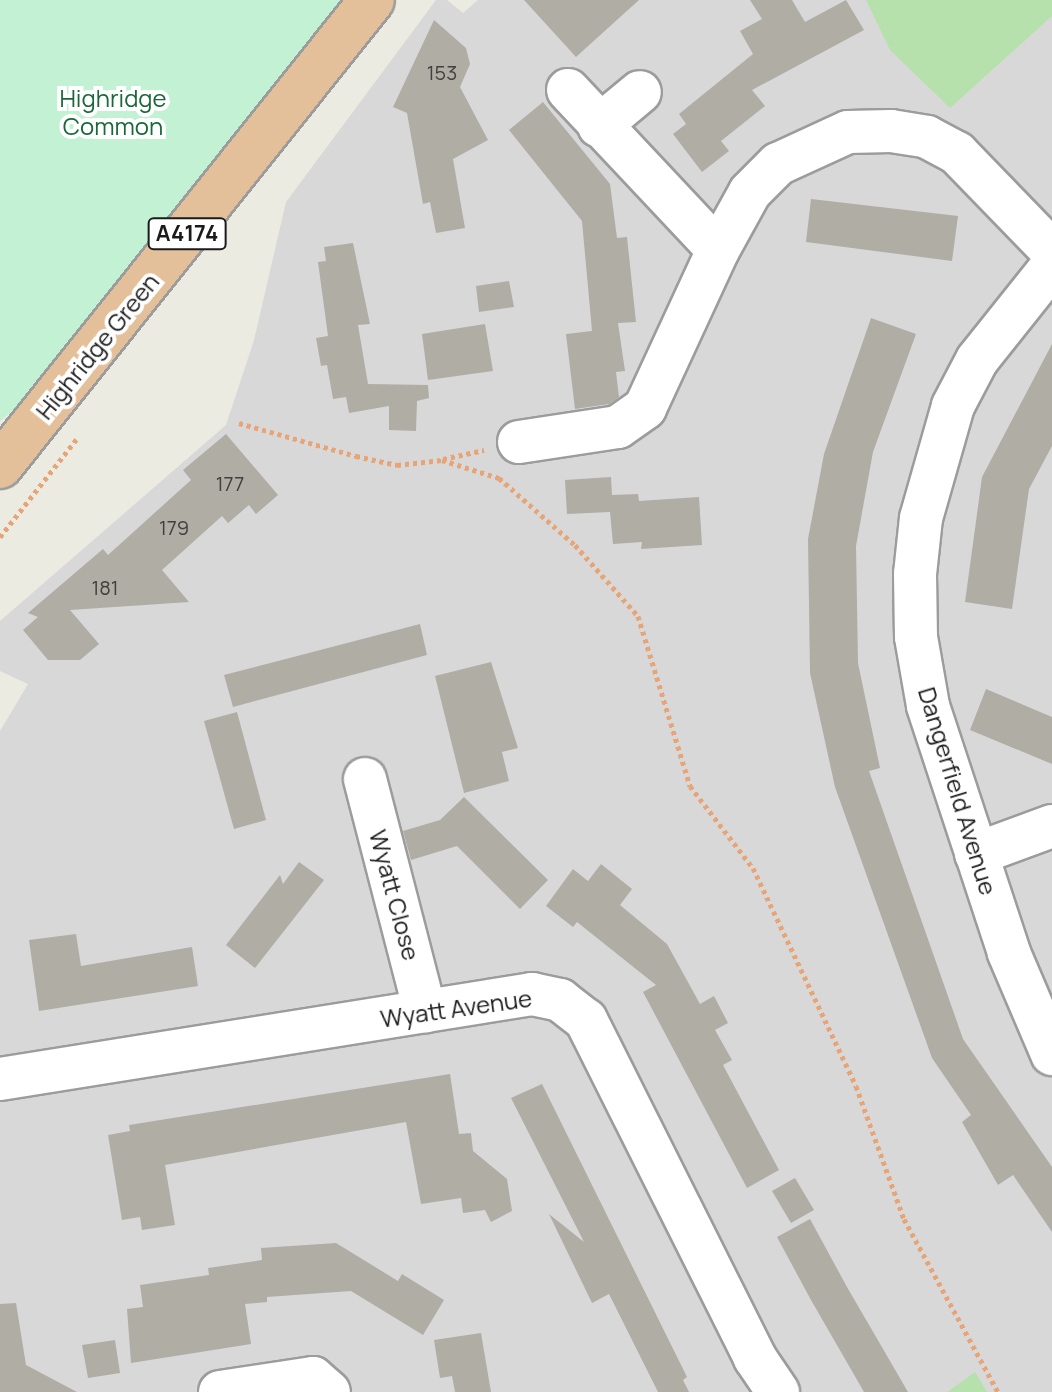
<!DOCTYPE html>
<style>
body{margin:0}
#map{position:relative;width:1052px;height:1392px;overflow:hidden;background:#ebebe1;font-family:Manrope,sans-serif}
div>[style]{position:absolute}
.residential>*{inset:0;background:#d9d8d8}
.grass>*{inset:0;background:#b6e0ac}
.park>*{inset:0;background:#c2f1d4}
.building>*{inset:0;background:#b0ada5}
.path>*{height:5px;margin-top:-2.5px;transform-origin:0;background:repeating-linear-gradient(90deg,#e7a476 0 4px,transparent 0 8px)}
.roads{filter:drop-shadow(2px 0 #9c9c9c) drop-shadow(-2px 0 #9c9c9c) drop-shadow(0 2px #9c9c9c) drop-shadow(0 -2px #9c9c9c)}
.minor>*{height:42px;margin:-21px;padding:0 21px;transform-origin:21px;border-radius:21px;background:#fff}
.trunk>*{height:44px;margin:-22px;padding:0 22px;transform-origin:22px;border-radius:22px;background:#e4c09a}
span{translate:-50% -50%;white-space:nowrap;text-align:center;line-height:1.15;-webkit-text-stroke:8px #fff;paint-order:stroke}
.number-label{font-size:20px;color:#40403e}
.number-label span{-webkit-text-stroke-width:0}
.shield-label span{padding:2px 6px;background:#fff;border:2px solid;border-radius:6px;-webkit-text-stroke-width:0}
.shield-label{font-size:22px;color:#1b1b1b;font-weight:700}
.park-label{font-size:24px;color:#186937}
.street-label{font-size:24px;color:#1b1b1b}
</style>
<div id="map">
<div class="residential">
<i style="clip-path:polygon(436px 0,447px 0,463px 13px,478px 0,1052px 0,1052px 1392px,0 1392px,0 731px,28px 684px,0 671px,0 621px,226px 425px,254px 340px,286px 202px)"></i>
</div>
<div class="grass">
<i style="clip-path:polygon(866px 0,1052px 0,1052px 16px,950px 108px,890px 50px)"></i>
<i style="clip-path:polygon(975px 1372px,987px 1392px,947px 1392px)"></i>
</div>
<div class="park">
<i style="clip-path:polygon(0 0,344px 0,33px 394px,0 421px)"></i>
</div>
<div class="building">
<i style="clip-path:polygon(524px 0,639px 0,576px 57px)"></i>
<i style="clip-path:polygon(750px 0,792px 0,805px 22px,846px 0,864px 30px,752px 90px,765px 106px,721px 141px,729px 151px,702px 172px,673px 134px,686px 124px,679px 114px,753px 54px,740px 31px,762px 19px)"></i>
<i style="clip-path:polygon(434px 20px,466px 48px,470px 64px,460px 87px,488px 140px,453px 159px,465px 228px,436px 233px,430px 202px,423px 204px,407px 113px,393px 107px)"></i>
<i style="clip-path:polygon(543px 102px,610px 184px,617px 238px,627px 237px,636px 322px,618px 323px,625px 371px,616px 372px,619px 397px,609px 404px,575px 409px,566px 334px,592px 331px,582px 221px,509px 130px)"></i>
<i style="clip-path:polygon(811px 199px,958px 216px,952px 261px,806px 242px)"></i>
<i style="clip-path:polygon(353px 243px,370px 324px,358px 325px,368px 384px,428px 385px,429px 398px,417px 401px,416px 431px,389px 430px,389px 406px,349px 413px,346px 397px,333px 399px,327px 365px,321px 366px,316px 338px,328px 336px,318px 262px,326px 261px,324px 247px)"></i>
<i style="clip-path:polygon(509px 281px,514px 307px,479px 312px,476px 286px)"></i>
<i style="clip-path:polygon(871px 318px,916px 334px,873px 452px,856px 546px,858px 663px,880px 768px,869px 771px,963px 1039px,1052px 1167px,1052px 1232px,1013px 1175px,998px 1185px,962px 1122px,971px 1115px,932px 1058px,835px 787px,810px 673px,808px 539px,824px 454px)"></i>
<i style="clip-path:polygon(485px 324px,493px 371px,428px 380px,422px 334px)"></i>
<i style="clip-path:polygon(1052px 344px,1052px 446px,1029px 489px,1012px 609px,965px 602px,982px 477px)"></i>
<i style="clip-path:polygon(226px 434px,278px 495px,256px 514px,249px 505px,228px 523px,222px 516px,162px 570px,189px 602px,70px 610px,99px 644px,80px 660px,48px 660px,23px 630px,38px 617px,28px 613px,103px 549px,108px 555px,191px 480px,183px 470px)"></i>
<i style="clip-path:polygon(611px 477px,612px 495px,638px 494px,639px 501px,699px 497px,702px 545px,641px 549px,642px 542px,613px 544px,610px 512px,567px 514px,565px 480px)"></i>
<i style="clip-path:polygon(420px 624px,427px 655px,233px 707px,224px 675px)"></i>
<i style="clip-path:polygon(491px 662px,518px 748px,502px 752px,509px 781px,464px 793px,435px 676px)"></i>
<i style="clip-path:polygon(986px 689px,1052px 717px,1052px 764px,970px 730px)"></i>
<i style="clip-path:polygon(237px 712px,266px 820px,234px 829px,204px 721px)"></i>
<i style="clip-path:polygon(464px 797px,548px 880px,520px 909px,457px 846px,411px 860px,403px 831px,440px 820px)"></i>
<i style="clip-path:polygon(299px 862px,324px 880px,255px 968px,226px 945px,280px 875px,283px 884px)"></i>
<i style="clip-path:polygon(601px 864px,632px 889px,620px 905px,667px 944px,700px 1004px,714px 996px,728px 1023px,715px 1030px,732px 1060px,723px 1065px,779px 1170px,747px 1188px,643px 992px,656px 985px,577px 922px,573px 927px,546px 906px,573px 869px,588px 881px)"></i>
<i style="clip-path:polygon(76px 934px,81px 966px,192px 947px,198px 986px,39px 1011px,29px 940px)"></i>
<i style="clip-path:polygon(450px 1074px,459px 1134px,471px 1133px,473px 1151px,507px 1179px,512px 1211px,491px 1222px,485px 1210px,463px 1213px,461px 1198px,421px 1204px,406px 1122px,165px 1165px,175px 1225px,142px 1230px,140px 1217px,122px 1220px,108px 1135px,130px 1131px,129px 1125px)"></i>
<i style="clip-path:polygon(542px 1084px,687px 1377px,683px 1380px,689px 1392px,658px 1392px,609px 1294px,592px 1303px,549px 1214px,584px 1242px,511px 1098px)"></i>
<i style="clip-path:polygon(795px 1178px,814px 1210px,791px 1223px,772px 1191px)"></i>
<i style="clip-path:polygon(810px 1219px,847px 1287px,908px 1392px,864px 1392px,811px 1300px,777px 1237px)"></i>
<i style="clip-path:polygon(336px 1243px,398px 1281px,402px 1274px,444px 1300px,423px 1335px,351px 1291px,267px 1297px,267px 1302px,245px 1304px,251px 1344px,131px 1363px,127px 1309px,143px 1307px,140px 1285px,209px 1275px,208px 1268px,262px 1260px,261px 1248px)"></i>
<i style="clip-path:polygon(16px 1303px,26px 1365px,77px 1392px,0 1392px,0 1304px)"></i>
<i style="clip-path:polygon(481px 1333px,491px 1392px,455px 1392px,452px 1376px,440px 1378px,434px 1340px)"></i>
<i style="clip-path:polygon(115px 1340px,120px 1373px,88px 1378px,82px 1345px)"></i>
</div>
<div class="path">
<i style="left:239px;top:423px;width:122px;rotate:15.8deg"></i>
<i style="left:356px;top:456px;width:42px;rotate:12.4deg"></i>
<i style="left:397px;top:465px;width:45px;rotate:-6.3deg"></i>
<i style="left:442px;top:460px;width:60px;rotate:17.5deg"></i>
<i style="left:499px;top:478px;width:101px;rotate:41.4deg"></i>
<i style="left:575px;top:545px;width:95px;rotate:48.4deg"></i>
<i style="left:638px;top:616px;width:178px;rotate:73deg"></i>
<i style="left:690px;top:786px;width:103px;rotate:52.5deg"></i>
<i style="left:753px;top:868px;width:241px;rotate:64.7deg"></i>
<i style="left:856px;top:1086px;width:141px;rotate:70.2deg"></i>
<i style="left:904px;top:1219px;width:197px;rotate:61.5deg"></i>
<i style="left:443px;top:459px;width:42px;rotate:-12.4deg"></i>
<i style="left:0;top:537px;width:127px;rotate:-52deg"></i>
</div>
<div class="roads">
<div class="minor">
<i style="left:568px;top:90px;width:219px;rotate:46.8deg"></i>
<i style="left:599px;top:126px;width:53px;rotate:-39.7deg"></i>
<i style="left:1052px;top:266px;width:120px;rotate:128.6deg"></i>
<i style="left:977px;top:360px;width:52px;rotate:117.6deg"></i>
<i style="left:953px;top:406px;width:116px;rotate:105.9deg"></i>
<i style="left:921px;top:518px;width:56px;rotate:96.1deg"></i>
<i style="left:915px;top:574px;width:63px;rotate:89.1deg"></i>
<i style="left:916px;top:637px;width:70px;rotate:80.1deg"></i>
<i style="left:928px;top:706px;width:260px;rotate:71.8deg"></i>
<i style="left:1009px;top:953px;width:110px;rotate:66.9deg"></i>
<i style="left:519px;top:442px;width:100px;rotate:-8.6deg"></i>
<i style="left:618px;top:427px;width:33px;rotate:-35deg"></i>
<i style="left:645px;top:408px;width:174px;rotate:-65.2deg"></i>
<i style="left:718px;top:250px;width:66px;rotate:-61.1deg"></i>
<i style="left:750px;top:192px;width:40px;rotate:-45deg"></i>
<i style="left:778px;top:164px;width:77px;rotate:-24.6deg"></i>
<i style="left:848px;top:132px;width:43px;rotate:-1.3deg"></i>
<i style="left:891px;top:131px;width:36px;rotate:9deg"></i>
<i style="left:927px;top:137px;width:34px;rotate:28deg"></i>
<i style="left:957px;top:153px;width:136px;rotate:45.9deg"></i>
<i style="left:365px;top:779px;width:240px;rotate:75.5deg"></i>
<i style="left:976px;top:854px;width:81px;rotate:-20.2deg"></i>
<i style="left:0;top:1079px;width:539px;rotate:-9.08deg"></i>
<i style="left:532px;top:994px;width:29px;rotate:12deg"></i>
<i style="left:560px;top:1000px;width:33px;rotate:38deg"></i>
<i style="left:586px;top:1020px;width:378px;rotate:63.4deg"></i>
<i style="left:755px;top:1358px;width:41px;rotate:55.9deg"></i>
<i style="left:220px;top:1392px;width:94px;rotate:-8.6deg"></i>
<i style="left:313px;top:1378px;width:21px;rotate:41deg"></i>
</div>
<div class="trunk">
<i style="left:0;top:466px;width:596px;rotate:-51.4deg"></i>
</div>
</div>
<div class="number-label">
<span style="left:442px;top:72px">153</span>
<span style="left:230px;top:483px">177</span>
<span style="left:174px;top:527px">179</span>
<span style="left:105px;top:587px">181</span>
</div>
<div class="shield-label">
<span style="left:187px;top:234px">A4174</span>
</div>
<div class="park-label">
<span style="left:113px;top:112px">Highridge<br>Common</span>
</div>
<div class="street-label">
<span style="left:97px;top:346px;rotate:-51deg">Highridge Green</span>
<span style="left:958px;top:791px;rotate:73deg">Dangerfield Avenue</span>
<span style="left:395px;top:895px;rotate:75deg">Wyatt Close</span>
<span style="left:456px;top:1008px;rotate:-8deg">Wyatt Avenue</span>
</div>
</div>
